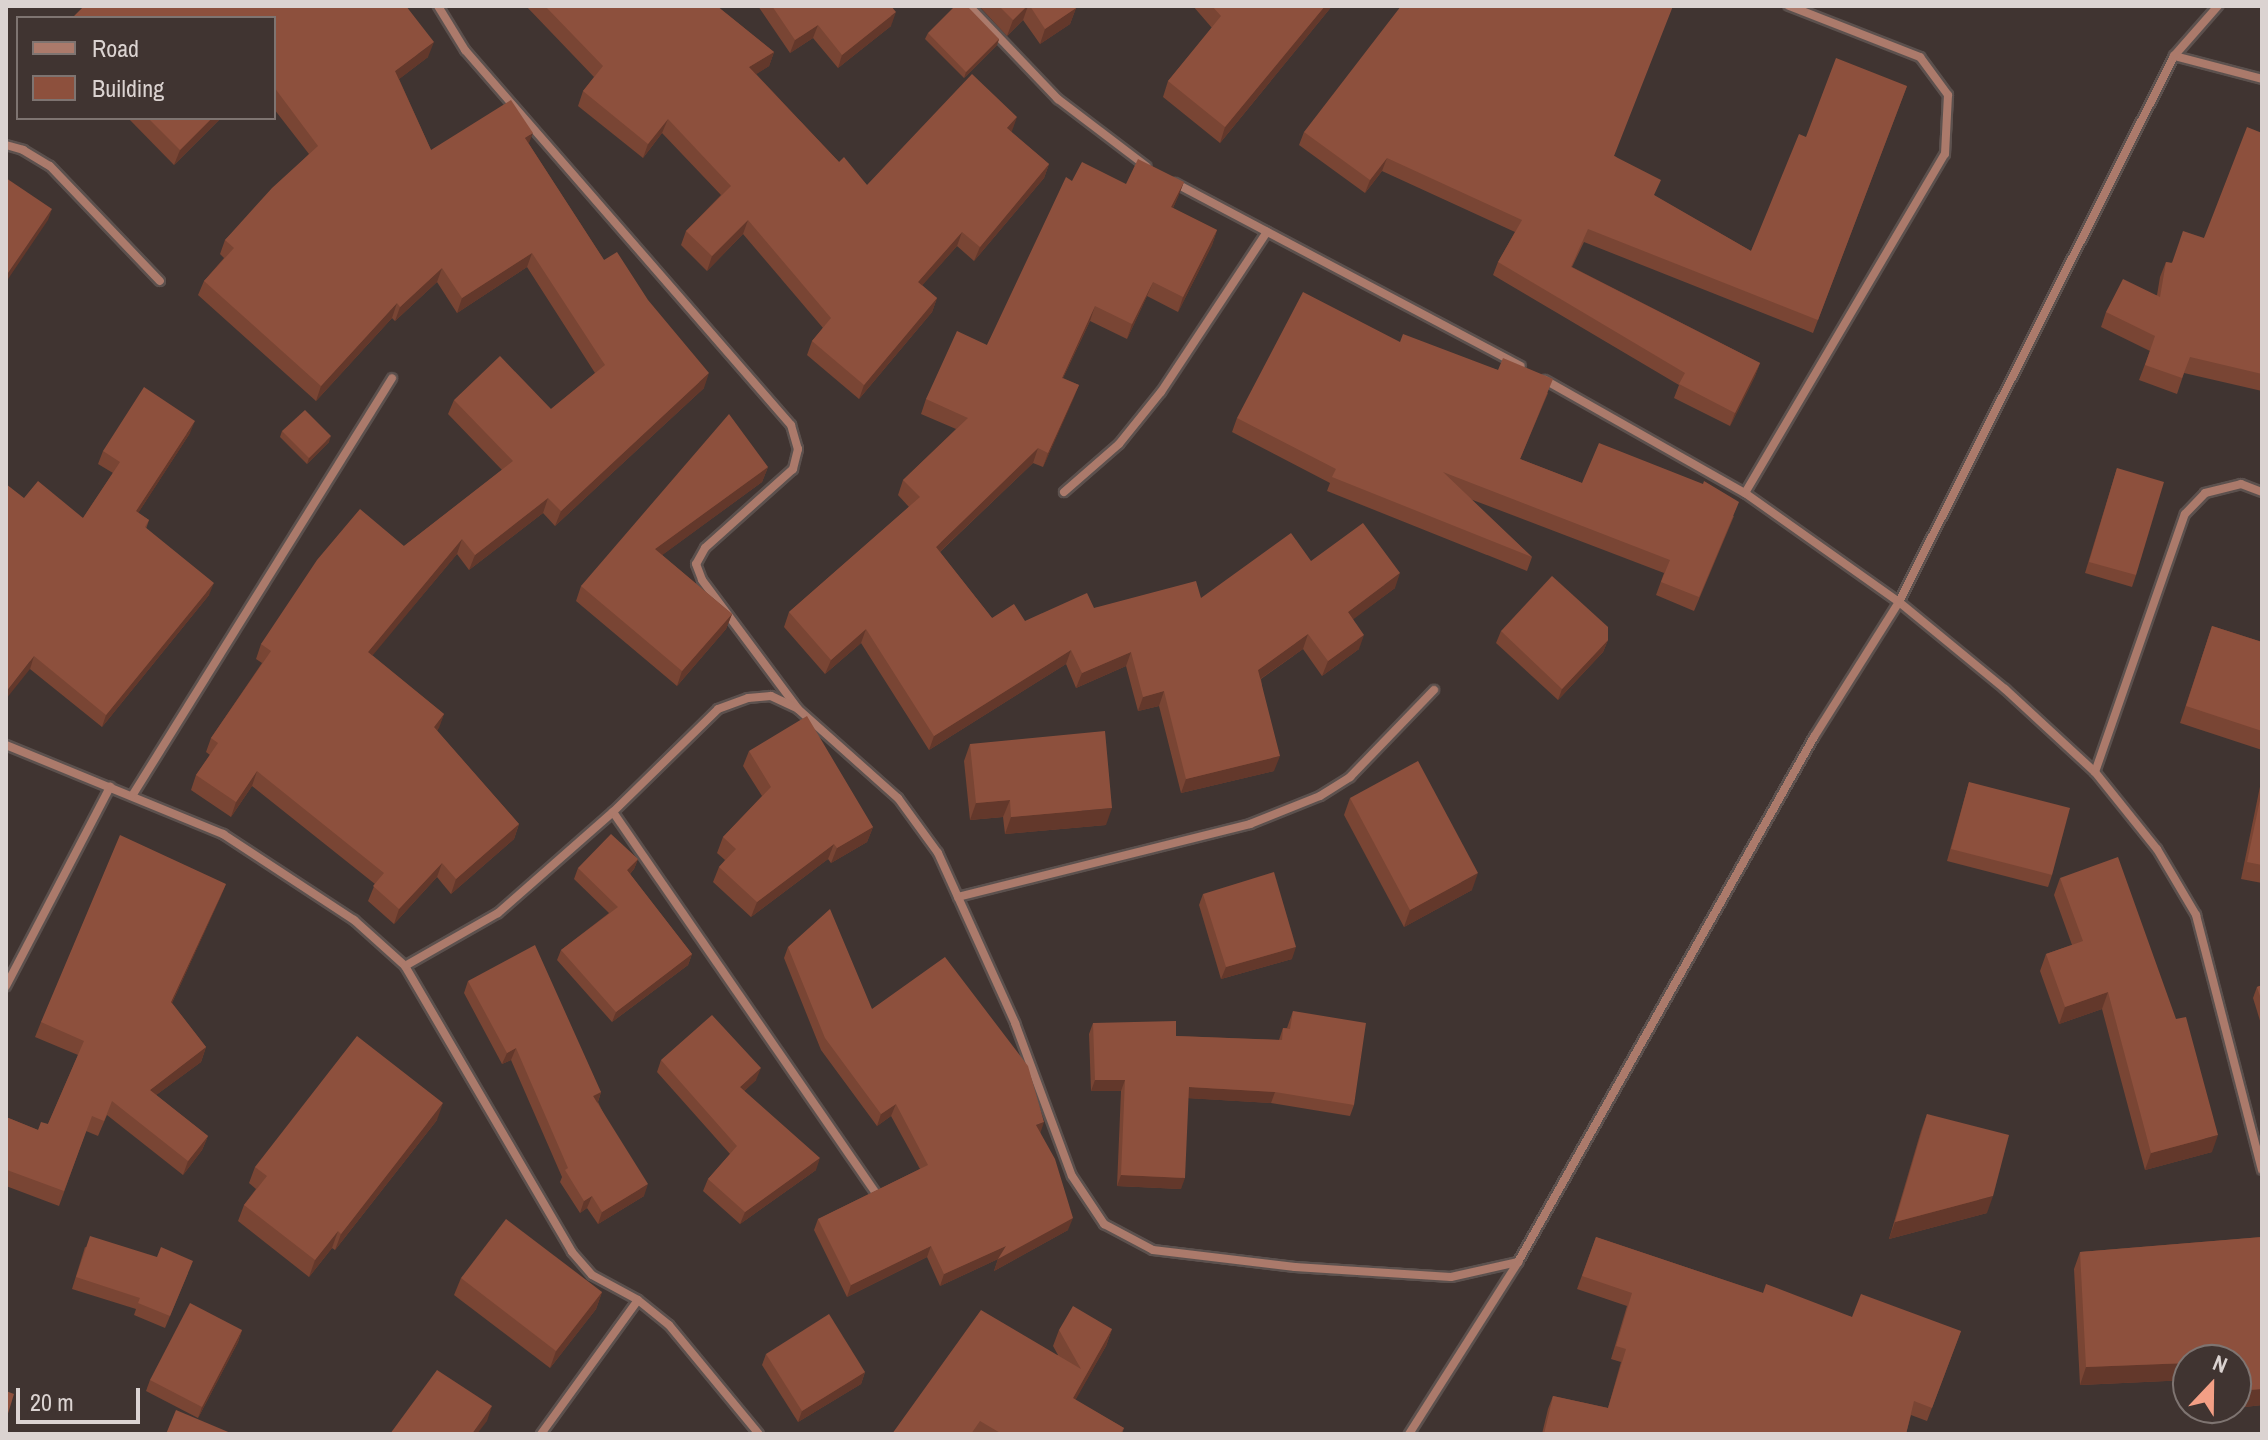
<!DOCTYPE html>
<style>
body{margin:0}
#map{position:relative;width:2268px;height:1440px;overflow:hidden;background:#403431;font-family:"Archivo Narrow",sans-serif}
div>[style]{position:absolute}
.roads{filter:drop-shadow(2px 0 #5c514e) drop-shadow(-2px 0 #5c514e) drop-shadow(0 2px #5c514e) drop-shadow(0 -2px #5c514e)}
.street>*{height:8px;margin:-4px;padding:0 4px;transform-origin:4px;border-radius:4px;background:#ab7a6b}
.wall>*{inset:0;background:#794534}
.shaded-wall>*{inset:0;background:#63382b}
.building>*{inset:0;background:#8d503d}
span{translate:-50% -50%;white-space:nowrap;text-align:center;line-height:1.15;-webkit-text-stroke:6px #403431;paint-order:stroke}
.frame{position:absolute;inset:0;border:8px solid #dbd3d1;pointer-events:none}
.legend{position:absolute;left:16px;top:16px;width:260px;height:104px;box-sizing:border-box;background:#403431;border:2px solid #7e7471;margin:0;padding:10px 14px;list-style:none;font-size:24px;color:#dbd3d1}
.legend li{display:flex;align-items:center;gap:16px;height:40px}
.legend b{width:40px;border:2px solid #7e7471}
.north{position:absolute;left:2172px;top:1344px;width:80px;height:80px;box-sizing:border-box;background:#403431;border:2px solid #7e7471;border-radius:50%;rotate:22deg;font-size:22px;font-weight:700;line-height:32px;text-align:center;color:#dbd3d1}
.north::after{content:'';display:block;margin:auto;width:28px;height:36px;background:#f39f85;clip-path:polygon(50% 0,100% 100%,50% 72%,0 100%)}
.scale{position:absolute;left:16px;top:1388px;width:124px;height:36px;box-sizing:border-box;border:4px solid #dbd3d1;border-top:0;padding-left:10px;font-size:24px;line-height:28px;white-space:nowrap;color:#dbd3d1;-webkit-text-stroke:6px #403431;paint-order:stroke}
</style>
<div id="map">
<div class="roads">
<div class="street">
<i style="left:438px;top:6px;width:52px;rotate:58.5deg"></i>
<i style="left:465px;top:50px;width:497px;rotate:49deg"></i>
<i style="left:791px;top:425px;width:25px;rotate:74deg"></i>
<i style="left:798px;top:449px;width:21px;rotate:104deg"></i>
<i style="left:793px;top:469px;width:118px;rotate:138.1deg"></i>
<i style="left:705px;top:548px;width:18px;rotate:119deg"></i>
<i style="left:696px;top:564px;width:17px;rotate:69deg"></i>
<i style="left:702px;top:580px;width:161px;rotate:53.3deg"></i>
<i style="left:798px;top:709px;width:134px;rotate:41.7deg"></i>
<i style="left:898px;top:798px;width:68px;rotate:54deg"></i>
<i style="left:938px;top:853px;width:187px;rotate:65.6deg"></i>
<i style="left:1015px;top:1023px;width:163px;rotate:69.6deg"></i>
<i style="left:1072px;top:1176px;width:58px;rotate:56.3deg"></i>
<i style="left:1104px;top:1224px;width:55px;rotate:28deg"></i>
<i style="left:1153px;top:1250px;width:143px;rotate:6.8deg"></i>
<i style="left:1295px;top:1267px;width:156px;rotate:3.7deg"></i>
<i style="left:1451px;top:1277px;width:69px;rotate:-12.6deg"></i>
<i style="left:969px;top:6px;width:129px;rotate:46.3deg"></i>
<i style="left:1058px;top:99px;width:111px;rotate:37.3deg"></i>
<i style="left:2174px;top:56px;width:91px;rotate:14.6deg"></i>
<i style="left:6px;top:145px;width:18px;rotate:16deg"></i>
<i style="left:23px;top:150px;width:31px;rotate:31deg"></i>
<i style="left:50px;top:166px;width:159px;rotate:46.3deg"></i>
<i style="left:1175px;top:183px;width:391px;rotate:27.9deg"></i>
<i style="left:1545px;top:380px;width:230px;rotate:29.5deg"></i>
<i style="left:1745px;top:493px;width:189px;rotate:35.3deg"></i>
<i style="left:1899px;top:602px;width:137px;rotate:39.4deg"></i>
<i style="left:2005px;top:689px;width:122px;rotate:42.7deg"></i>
<i style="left:2095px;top:772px;width:99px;rotate:51.2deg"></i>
<i style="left:2157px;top:849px;width:77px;rotate:59.4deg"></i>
<i style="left:2196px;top:915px;width:263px;rotate:75.5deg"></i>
<i style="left:1064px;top:492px;width:73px;rotate:-41.1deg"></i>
<i style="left:1119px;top:444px;width:67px;rotate:-51.1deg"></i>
<i style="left:1161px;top:392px;width:192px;rotate:-56.5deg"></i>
<i style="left:1745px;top:493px;width:394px;rotate:-59.5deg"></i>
<i style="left:1945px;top:154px;width:59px;rotate:-87.1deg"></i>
<i style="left:1948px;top:95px;width:47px;rotate:-126.4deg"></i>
<i style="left:1920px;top:57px;width:141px;rotate:-158.7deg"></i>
<i style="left:6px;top:745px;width:235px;rotate:22.3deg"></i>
<i style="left:223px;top:834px;width:157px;rotate:33.3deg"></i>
<i style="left:354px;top:920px;width:69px;rotate:42deg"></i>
<i style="left:405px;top:966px;width:331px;rotate:59.7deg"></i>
<i style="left:572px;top:1252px;width:30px;rotate:49deg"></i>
<i style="left:592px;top:1275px;width:52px;rotate:28.5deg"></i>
<i style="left:638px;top:1300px;width:40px;rotate:39deg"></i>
<i style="left:669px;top:1325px;width:141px;rotate:50.5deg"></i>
<i style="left:2095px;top:772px;width:273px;rotate:-70.8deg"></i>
<i style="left:2185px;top:514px;width:29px;rotate:-46deg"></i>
<i style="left:2205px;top:493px;width:37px;rotate:-14deg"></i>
<i style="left:2241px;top:484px;width:22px;rotate:21deg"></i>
<i style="left:132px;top:796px;width:492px;rotate:-58.1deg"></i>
<i style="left:613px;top:812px;width:463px;rotate:55.4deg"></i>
<i style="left:958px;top:897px;width:301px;rotate:-14deg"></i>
<i style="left:1250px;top:824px;width:75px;rotate:-21.8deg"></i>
<i style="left:1320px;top:796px;width:36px;rotate:-32deg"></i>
<i style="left:1350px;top:777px;width:121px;rotate:-46deg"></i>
<i style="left:405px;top:966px;width:107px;rotate:-29.7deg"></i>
<i style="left:498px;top:913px;width:153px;rotate:-41.3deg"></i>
<i style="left:613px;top:812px;width:147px;rotate:-44.4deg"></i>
<i style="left:718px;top:709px;width:32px;rotate:-20deg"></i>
<i style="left:748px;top:698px;width:23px;rotate:-5deg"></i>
<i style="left:771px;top:696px;width:29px;rotate:25deg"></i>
<i style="left:6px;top:986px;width:225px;rotate:-62.4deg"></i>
<i style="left:541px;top:1434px;width:165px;rotate:-54.1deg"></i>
<i style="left:1409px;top:1434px;width:204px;rotate:-57.6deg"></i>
<i style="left:1518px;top:1262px;width:603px;rotate:-60.59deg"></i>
<i style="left:1814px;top:737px;width:160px;rotate:-57.8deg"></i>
<i style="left:1899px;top:602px;width:611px;rotate:-63.27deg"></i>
<i style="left:2174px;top:56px;width:67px;rotate:-48.7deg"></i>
</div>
</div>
<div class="wall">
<i style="clip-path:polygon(526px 6px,717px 6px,774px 52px,769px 66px,756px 74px,839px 162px,867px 185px,1012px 131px,1011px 132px,1049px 164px,1044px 178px,974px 261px,957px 246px,922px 285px,937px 298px,932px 312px,859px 399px,807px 355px,812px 341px,823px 328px,743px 234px,707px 271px,681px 245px,686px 231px,721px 195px,662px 133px,643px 158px,578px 106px,583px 91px,594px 77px)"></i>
<i style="clip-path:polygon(758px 6px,891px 6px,891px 26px,838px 68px,813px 38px,790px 53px)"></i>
<i style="clip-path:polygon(979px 6px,1074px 6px,1076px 8px,1070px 24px,1040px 44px,1023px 20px,1007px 36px)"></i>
<i style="clip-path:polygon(1193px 6px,1332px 6px,1220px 143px,1163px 97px,1168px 81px,1212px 28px)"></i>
<i style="clip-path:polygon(274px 18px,428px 57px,399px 79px,431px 150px,529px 144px,604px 260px,704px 388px,555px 526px,543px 513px,469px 570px,457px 554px,372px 655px,444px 714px,437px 731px,519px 824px,514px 839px,451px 894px,437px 877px,394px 924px,368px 901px,375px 884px,252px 786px,231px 817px,191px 790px,196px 775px,210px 755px,206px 752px,211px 738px,262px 663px,256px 659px,261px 644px,404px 546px,502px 470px,448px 414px,454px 400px,551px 409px,595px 373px,527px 267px,457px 313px,437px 282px,395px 321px,392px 318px,316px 401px,198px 295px,204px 281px,224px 258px,220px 254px,225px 240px,309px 154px,274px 109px)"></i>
<i style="clip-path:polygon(928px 33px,999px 39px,997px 45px,964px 78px,925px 39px)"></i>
<i style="clip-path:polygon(1907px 86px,1813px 333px,1584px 242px,1572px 267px,1760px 363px,1755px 376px,1730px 426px,1674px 398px,1679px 385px,1493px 275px,1498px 262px,1515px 232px,1382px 171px,1365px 193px,1299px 145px,1304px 132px,1615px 156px,1655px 196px,1751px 251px,1806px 137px)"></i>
<i style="clip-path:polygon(128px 118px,221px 118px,174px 165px)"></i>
<i style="clip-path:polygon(2262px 133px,2262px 391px,2184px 373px,2177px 394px,2139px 380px,2150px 351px,2101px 327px,2106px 312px,2157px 295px,2160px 277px,2166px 262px,2171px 263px,2204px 238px)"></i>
<i style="clip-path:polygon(1072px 181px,1126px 184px,1184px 182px,1173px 208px,1217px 230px,1212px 245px,1178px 312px,1147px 296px,1127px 339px,1090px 321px,1063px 378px,1079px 385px,1043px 467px,1033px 463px,940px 552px,992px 618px,1025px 621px,1094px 608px,1201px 598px,1311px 561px,1395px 588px,1353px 619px,1359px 649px,1322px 676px,1303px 649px,1261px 679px,1274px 771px,1181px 793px,1159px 706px,1138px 711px,1126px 666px,1076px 688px,1066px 664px,929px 750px,861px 643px,825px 674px,784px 627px,789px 612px,909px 507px,898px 495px,903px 480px,956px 429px,921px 414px,926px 399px,987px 345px)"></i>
<i style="clip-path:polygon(1400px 342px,1498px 370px,1548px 393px,1520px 459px,1582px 483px,1734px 516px,1694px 611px,1656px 595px,1664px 573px,1470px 499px,1532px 557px,1527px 571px,1327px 491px,1330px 483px,1232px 432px,1237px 418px)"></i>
<i style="clip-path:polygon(282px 431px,329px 442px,307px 464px,280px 437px)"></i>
<i style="clip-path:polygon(190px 433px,138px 513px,149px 520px,146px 529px,209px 595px,102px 727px,30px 669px,24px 498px,83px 518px,113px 473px,98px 464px,103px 451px)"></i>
<i style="clip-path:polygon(768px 467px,762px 482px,662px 555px,732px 614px,726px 629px,677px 686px,576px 601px,581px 586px)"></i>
<i style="clip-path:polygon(2117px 468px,2136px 575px,2132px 587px,2085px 573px)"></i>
<i style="clip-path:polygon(2212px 626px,2262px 642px,2262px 750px,2180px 723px)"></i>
<i style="clip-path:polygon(1501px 631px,1608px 640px,1603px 652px,1558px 700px,1496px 643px)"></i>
<i style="clip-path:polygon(970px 744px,1106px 825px,1005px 834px,1003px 817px,970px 820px,964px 761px)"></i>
<i style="clip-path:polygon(749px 751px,873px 827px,867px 842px,831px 863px,828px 859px,751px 917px,713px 882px,719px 867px,725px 860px,717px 853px,723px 837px,762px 796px,743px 766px)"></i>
<i style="clip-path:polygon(2262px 777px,2262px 883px,2241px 879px)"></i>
<i style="clip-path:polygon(1969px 782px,2052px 875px,2048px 887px,1947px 861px)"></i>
<i style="clip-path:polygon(1350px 798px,1472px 890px,1404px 927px,1344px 815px)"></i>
<i style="clip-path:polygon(638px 859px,634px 869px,630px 874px,692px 954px,688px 965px,612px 1022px,557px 960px,561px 950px,609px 913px,574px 879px,578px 868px)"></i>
<i style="clip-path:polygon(2060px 878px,2212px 1152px,2145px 1170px,2102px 1009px,2059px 1024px,2040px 971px,2046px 954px,2072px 945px,2054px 895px)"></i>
<i style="clip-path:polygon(226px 884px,220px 898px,172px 1003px,206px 1047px,201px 1062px,156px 1095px,208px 1136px,202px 1150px,183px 1175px,107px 1115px,98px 1136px,86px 1131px,59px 1206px,6px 1186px,6px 1117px,38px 1130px,48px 1124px,78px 1055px,35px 1037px,41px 1022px)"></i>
<i style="clip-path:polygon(1203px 894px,1292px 959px,1221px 979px,1199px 905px)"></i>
<i style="clip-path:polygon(788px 947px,1040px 1133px,1068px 1230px,994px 1271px,998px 1259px,940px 1286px,927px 1257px,847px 1297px,814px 1230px,818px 1219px,920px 1169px,891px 1116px,877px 1126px,821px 1050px,784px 958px)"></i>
<i style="clip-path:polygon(468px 981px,601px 1092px,598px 1102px,644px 1196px,598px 1224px,587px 1208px,580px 1213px,560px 1182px,562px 1177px,511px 1060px,502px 1064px,464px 993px)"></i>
<i style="clip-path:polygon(2262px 985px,2262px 1027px,2253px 998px,2257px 987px)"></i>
<i style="clip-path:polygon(1293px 1011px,1354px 1105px,1350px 1116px,1271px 1103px,1188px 1098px,1181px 1189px,1117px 1186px,1121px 1091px,1091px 1091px,1089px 1034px,1093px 1023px,1176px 1036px,1279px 1040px,1283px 1028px,1287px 1028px)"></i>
<i style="clip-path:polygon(661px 1060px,756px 1080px,744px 1091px,816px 1170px,740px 1224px,703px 1191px,708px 1179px,730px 1154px,657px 1072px)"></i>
<i style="clip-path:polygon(1927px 1114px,1987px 1213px,1889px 1239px,1921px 1131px)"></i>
<i style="clip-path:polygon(437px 1120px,335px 1250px,332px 1248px,309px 1277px,238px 1221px,244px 1205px,256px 1189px,249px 1183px,255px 1167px)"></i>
<i style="clip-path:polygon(1596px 1237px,1763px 1293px,1852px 1317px,1961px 1331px,1927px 1421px,1911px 1415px,1906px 1434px,1542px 1434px,1548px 1409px,1553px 1396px,1608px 1408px,1621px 1362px,1611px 1359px,1627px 1306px,1577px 1289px)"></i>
<i style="clip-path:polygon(2262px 1237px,2262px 1405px,2236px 1408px,2236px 1360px,2188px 1360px,2188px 1380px,2080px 1385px,2074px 1269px,2080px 1252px)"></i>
<i style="clip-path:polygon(85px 1247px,188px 1273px,165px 1328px,134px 1315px,136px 1309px,72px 1289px)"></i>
<i style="clip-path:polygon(461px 1278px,602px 1292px,596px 1309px,550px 1368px,454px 1295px)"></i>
<i style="clip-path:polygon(1112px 1329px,1106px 1346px,1075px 1400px,1124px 1428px,1122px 1434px,892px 1434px,1058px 1355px,1053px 1346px,1059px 1330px)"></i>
<i style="clip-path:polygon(242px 1330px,238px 1342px,198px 1418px,146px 1391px,150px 1380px)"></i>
<i style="clip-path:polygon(766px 1354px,865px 1372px,861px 1384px,798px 1422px,762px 1365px)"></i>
</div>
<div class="shaded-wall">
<i style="clip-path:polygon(1027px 6px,1028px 6px,1023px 20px,1007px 36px,1013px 20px)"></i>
<i style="clip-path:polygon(1325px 6px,1332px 6px,1220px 143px,1225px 127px)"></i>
<i style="clip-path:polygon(1076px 8px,1070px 24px,1040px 44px,1045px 29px)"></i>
<i style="clip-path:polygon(896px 12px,891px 26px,838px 68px,842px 55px)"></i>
<i style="clip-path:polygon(818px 25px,813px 38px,790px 53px,795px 40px)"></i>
<i style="clip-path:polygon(999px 39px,997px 45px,964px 78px,966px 72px)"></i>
<i style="clip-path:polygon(434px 42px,428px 57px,390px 86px,395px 71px)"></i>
<i style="clip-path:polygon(774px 52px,769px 66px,744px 82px,749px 67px)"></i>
<i style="clip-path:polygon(1017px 117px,1012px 131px,1001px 142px,1007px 128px)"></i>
<i style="clip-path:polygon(212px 118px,221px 118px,174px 165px,180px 150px)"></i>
<i style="clip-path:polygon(668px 119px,662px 133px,643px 158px,648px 144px)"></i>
<i style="clip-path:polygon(533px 133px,527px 148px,525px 138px)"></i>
<i style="clip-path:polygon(1387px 158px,1382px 171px,1365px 193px,1370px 180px)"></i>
<i style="clip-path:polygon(1049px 164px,1044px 178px,974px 261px,980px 247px)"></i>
<i style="clip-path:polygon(1184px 182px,1178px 197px,1166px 222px,1171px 207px)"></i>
<i style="clip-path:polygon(52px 209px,48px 220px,6px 282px,6px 276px)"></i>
<i style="clip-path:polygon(748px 220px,743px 234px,707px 271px,712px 256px)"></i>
<i style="clip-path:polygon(1217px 230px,1212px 245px,1178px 312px,1183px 297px)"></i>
<i style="clip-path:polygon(962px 232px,957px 246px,913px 296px,918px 282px)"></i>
<i style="clip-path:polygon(532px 253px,527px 267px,457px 313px,462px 298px)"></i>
<i style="clip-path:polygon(442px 268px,437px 282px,395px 321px,400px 307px)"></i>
<i style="clip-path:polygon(1153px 282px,1147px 296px,1127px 339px,1132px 324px)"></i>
<i style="clip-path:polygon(937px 298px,932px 312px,859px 399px,864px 385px)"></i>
<i style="clip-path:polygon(397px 303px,392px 318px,316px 401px,321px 386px)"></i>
<i style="clip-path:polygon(1095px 306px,1090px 321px,1056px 392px,1062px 378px)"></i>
<i style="clip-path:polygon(1760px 363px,1755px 376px,1730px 426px,1735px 413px)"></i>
<i style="clip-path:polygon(709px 373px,704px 388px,555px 526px,561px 511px)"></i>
<i style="clip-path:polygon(1079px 385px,1073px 400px,1043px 467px,1048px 453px)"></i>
<i style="clip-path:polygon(195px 421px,190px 433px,131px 524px,136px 511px)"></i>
<i style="clip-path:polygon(331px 436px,329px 442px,307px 464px,309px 458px)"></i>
<i style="clip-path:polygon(1038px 448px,1033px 463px,930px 561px,936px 547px)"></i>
<i style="clip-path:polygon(768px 467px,762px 482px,650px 564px,655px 549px)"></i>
<i style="clip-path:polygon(548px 498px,543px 513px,469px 570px,475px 555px)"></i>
<i style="clip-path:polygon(462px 539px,457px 554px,363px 667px,368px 652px)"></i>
<i style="clip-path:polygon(1400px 573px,1395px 588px,1343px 627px,1348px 612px)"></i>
<i style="clip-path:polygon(214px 583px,209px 595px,102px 727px,106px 715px)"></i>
<i style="clip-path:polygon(732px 614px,726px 629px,677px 686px,682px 671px)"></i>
<i style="clip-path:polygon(866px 629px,861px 643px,825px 674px,831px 660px)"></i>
<i style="clip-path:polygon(1308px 634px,1303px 649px,1253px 684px,1258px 670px)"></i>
<i style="clip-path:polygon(1364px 635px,1359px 649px,1322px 676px,1328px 661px)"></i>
<i style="clip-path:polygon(1608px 640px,1603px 652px,1558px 700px,1562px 689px)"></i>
<i style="clip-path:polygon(1071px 650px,1066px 664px,929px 750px,934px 736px)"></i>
<i style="clip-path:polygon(1131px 652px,1126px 666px,1076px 688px,1082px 673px)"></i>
<i style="clip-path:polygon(34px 656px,30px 669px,6px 699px,6px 692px)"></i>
<i style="clip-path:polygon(1164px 691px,1159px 706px,1138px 711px,1143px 697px)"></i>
<i style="clip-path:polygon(444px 714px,439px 728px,428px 741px,434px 727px)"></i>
<i style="clip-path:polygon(1280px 756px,1274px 771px,1181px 793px,1186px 779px)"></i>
<i style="clip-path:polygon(257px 771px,252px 786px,231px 817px,236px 802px)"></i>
<i style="clip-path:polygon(1010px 800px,1003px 817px,970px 820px,976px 803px)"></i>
<i style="clip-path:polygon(1112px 808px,1106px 825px,1005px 834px,1011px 817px)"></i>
<i style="clip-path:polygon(519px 824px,514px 839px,451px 894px,456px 879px)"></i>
<i style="clip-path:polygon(873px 827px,867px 842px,831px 863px,837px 848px)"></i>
<i style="clip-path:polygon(834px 844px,828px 859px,751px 917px,757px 902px)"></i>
<i style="clip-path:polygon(638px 859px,634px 869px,623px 881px,627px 870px)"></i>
<i style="clip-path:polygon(442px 863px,437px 877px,394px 924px,399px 909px)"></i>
<i style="clip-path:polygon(1478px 873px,1472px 890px,1404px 927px,1410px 910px)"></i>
<i style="clip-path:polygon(226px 884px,220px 898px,166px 1016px,171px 1002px)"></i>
<i style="clip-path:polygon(1296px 947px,1292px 959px,1221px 979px,1226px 967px)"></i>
<i style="clip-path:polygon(692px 954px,688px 965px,612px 1022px,616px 1012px)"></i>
<i style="clip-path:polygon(2108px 992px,2102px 1009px,2059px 1024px,2065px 1007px)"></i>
<i style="clip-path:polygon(206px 1047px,201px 1062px,144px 1104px,150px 1090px)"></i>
<i style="clip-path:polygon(516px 1048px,511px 1060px,502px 1064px,507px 1053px)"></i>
<i style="clip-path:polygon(761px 1068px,756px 1080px,736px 1099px,740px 1087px)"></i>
<i style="clip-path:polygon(1095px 1080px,1125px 1080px,1121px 1091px,1091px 1091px)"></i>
<i style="clip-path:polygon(1189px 1087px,1275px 1092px,1271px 1103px,1185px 1098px)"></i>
<i style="clip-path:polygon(601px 1092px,597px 1104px,593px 1096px)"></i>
<i style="clip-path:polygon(443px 1103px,437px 1120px,335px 1250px,341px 1234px)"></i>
<i style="clip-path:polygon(896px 1104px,891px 1116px,877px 1126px,881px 1114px)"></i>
<i style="clip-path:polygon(1044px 1122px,1040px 1134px,1036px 1125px)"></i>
<i style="clip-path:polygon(2218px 1135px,2212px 1152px,2145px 1170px,2151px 1153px)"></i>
<i style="clip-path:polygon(208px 1136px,202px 1150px,183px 1175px,188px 1161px)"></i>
<i style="clip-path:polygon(820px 1158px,816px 1170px,740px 1224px,745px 1212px)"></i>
<i style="clip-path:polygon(1121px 1175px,1185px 1178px,1181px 1189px,1117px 1186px)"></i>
<i style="clip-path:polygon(648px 1184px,644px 1196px,598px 1224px,602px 1212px)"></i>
<i style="clip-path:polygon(592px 1196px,587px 1208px,580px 1213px,584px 1201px)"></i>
<i style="clip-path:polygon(1993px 1196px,1987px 1213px,1889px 1239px,1895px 1222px)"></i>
<i style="clip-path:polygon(1073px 1218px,1068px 1230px,994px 1271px,998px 1259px,940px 1286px,944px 1274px,1006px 1246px)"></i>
<i style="clip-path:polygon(338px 1231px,332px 1248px,309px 1277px,315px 1260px)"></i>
<i style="clip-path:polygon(931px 1246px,927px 1257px,847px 1297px,851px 1285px)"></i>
<i style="clip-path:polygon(602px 1292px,596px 1309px,550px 1368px,556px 1351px)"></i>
<i style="clip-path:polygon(1112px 1329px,1106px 1346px,1067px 1415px,1073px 1398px)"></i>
<i style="clip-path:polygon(242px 1330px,238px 1342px,198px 1418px,202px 1407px)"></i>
<i style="clip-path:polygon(2188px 1363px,2188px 1380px,2080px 1385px,2086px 1367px)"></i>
<i style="clip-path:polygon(865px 1372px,861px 1384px,798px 1422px,802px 1411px)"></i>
<i style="clip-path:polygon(2262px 1389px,2262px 1405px,2236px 1408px,2236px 1391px)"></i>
<i style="clip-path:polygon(492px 1406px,487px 1421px,477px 1434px,472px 1434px)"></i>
<i style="clip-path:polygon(2201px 1408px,2232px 1408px,2200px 1411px)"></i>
</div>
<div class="building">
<i style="clip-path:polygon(84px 6px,406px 6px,434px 42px,395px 71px,431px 150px,511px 100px,533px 133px,525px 138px,604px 260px,617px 252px,648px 300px,709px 373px,561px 511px,548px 498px,475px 555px,462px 539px,368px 652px,444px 714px,434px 727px,519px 824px,456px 879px,442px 863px,399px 909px,373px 886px,384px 873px,257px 771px,236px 802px,196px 775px,218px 743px,211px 738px,271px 651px,261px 644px,317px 560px,360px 509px,404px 546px,513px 461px,454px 400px,500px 356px,551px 409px,605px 365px,532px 253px,462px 298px,442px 268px,400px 307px,397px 303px,321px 386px,204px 281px,234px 248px,225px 240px,272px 188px,318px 146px,274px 87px,274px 18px,72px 18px)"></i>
<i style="clip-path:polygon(545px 6px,717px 6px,774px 52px,749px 67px,839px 162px,844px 157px,867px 185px,972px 74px,1017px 117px,1007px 128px,1049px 164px,980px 247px,962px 232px,918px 282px,937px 298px,864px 385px,812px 341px,831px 318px,748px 220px,712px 256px,686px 231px,731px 186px,668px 119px,648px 144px,583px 91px,603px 66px)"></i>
<i style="clip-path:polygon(772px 6px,891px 6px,896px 12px,842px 55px,818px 25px,795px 40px)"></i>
<i style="clip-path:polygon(955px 6px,967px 6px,999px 39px,966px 72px,928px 33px)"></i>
<i style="clip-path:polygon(999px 6px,1027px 6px,1013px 20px)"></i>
<i style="clip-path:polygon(1030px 6px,1074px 6px,1076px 8px,1045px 29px)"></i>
<i style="clip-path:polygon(1212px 6px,1325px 6px,1225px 127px,1168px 81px,1221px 16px)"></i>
<i style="clip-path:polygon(1401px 6px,1673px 6px,1614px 156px,1661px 180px,1654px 195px,1751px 251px,1799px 134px,1806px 137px,1836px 58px,1907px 86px,1818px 320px,1588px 229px,1571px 267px,1760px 363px,1735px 413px,1679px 384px,1685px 373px,1498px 262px,1522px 220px,1387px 158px,1370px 180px,1304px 132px)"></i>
<i style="clip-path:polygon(148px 118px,212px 118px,180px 150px)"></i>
<i style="clip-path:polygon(2247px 127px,2262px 133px,2262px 374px,2190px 357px,2182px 378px,2145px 365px,2155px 336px,2106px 312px,2123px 279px,2160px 297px,2166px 262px,2172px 263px,2183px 231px,2204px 238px)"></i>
<i style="clip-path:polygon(1138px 159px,1184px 182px,1171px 207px,1217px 230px,1183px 297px,1153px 282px,1132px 324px,1095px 306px,1062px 378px,1079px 385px,1048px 453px,1038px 448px,936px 547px,992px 618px,1014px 604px,1025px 621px,1087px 593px,1094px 608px,1196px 581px,1201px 598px,1291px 533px,1311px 561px,1363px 523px,1400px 573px,1348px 612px,1364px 635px,1328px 661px,1308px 634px,1258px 670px,1280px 756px,1186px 779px,1164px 691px,1143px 697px,1131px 652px,1082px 673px,1071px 650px,934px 736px,866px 629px,831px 660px,789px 612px,920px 497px,903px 480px,968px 418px,926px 399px,957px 331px,987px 345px,1066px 177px,1072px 181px,1082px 162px,1126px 184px)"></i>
<i style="clip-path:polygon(6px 178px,52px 209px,6px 276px)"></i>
<i style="clip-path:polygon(1303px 292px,1400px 342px,1403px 334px,1498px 370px,1503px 358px,1553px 379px,1520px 459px,1582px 483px,1599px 443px,1703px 484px,1704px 481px,1739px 502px,1699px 597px,1661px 582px,1670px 560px,1443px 472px,1532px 557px,1332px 477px,1336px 469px,1237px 418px)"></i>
<i style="clip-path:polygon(144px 387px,195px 421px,136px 511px,149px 520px,145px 527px,214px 583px,106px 715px,34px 656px,6px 692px,6px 484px,24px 498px,38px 481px,83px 518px,120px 462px,103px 451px)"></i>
<i style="clip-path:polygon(305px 410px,331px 436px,309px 458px,282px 431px)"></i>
<i style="clip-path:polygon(729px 414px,768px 467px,655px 549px,732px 614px,682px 671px,581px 586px)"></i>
<i style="clip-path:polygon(2117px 468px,2164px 482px,2136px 575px,2089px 562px)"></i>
<i style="clip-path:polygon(1552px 576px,1608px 627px,1608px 640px,1562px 689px,1501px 631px)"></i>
<i style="clip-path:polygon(2212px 626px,2262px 642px,2262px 731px,2186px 706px)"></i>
<i style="clip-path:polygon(807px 716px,873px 827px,837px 848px,834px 844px,757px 902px,719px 867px,736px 849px,723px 837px,771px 787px,749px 751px)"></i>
<i style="clip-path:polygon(1105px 731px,1112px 808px,1011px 817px,1010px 800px,976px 803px,970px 744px)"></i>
<i style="clip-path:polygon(1418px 761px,1478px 873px,1410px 910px,1350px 798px)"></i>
<i style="clip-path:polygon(1969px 782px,2070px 808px,2052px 875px,1951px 849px)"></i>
<i style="clip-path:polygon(2262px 790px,2262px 865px,2247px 862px)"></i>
<i style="clip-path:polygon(611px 834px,638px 859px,627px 870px,692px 954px,616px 1012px,561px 950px,618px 907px,578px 868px)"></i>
<i style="clip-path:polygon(120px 835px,226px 884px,171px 1002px,206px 1047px,150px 1090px,208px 1136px,188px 1161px,112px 1101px,104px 1121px,92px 1116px,64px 1191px,7px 1170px,6px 1172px,6px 1117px,38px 1130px,41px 1122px,48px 1124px,84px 1041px,41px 1022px)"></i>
<i style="clip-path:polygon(2118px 857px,2176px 1019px,2186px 1017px,2218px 1135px,2151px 1153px,2108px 992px,2065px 1007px,2046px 954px,2083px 941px,2060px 878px)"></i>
<i style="clip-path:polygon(1274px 872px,1296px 947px,1226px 967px,1203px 894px)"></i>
<i style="clip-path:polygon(830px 909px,872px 1009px,945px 957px,1028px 1066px,1044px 1122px,1036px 1125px,1055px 1159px,1073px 1218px,998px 1259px,1006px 1246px,944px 1274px,931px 1246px,851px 1285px,818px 1219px,928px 1165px,896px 1104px,881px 1114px,825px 1038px,788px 947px)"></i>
<i style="clip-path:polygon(535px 945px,601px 1092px,593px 1096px,648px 1184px,602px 1212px,592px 1196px,584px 1201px,565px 1170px,568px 1168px,516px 1048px,507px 1053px,468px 981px)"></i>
<i style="clip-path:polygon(2262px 985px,2262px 1002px,2257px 987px)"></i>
<i style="clip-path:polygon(1293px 1011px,1366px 1023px,1354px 1105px,1275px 1092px,1189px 1087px,1185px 1178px,1121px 1175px,1125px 1080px,1095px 1080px,1093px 1023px,1176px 1021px,1176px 1036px,1282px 1040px,1283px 1028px,1290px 1029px)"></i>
<i style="clip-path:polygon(712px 1015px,761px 1068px,740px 1087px,820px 1158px,745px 1212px,708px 1179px,737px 1146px,661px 1060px)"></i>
<i style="clip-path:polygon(357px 1036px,443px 1103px,341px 1234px,338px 1231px,315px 1260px,244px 1205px,267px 1176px,255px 1167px)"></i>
<i style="clip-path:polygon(1927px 1114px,2009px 1135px,1993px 1196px,1895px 1222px)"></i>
<i style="clip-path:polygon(506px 1219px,602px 1292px,556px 1351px,461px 1278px)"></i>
<i style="clip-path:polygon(90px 1236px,157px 1257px,161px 1247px,193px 1261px,170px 1316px,138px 1303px,140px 1298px,76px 1277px)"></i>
<i style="clip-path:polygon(1596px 1237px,1763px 1293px,1766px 1284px,1852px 1317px,1861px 1294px,1961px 1331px,1932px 1408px,1914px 1401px,1906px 1434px,1544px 1434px,1553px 1396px,1608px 1408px,1626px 1349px,1616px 1346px,1632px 1293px,1582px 1276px)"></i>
<i style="clip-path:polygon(2262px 1237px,2262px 1389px,2236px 1391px,2236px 1360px,2188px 1360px,2188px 1363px,2086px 1367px,2080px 1252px)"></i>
<i style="clip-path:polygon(190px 1303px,242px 1330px,202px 1407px,150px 1380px)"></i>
<i style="clip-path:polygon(1073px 1306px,1112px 1329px,1073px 1398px,1124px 1428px,1120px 1434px,1002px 1434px,980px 1421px,971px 1434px,892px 1434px,981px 1310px,1081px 1369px,1059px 1330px)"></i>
<i style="clip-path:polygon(829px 1314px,865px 1372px,802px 1411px,766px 1354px)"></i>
<i style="clip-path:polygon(437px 1370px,492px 1406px,472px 1434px,390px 1434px)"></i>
<i style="clip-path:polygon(6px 1391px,14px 1394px,6px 1420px)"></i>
<i style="clip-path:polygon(176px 1410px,233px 1434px,166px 1434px)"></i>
</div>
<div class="frame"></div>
<ul class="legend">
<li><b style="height:10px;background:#ab7a6b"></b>Road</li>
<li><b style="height:22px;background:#8d503d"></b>Building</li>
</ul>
<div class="north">N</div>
<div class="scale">20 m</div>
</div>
